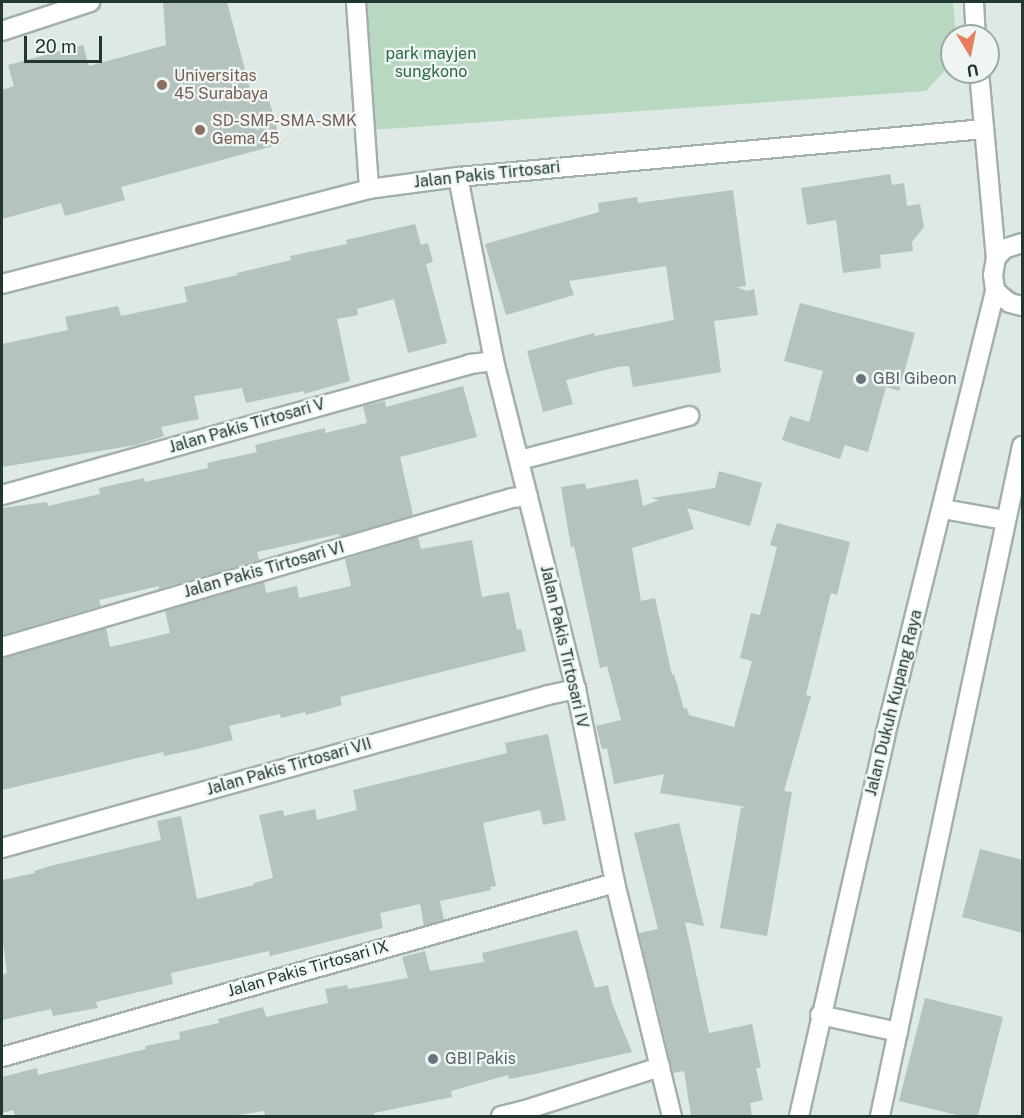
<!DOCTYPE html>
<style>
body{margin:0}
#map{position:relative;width:1024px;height:1118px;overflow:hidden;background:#dee8e4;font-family:"Public Sans",sans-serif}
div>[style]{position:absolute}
.green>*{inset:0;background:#b8d8c1}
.building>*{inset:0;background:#b4c3bd}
.roads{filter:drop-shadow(2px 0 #a2afab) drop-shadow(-2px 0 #a2afab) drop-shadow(0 2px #a2afab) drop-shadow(0 -2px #a2afab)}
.minor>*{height:18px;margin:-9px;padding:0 9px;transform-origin:9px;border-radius:9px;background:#fff}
.dots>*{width:16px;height:16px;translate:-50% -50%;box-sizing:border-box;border:3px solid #eef5f2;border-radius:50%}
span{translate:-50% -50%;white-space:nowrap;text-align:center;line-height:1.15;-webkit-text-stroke:4.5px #eef5f2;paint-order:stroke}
.park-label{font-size:16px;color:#2e6a45}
.education-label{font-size:16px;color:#785e54}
.left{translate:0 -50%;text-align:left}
.street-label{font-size:16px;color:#213731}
.worship-label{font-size:16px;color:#5b616d}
.frame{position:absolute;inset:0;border:3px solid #213731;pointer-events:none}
.north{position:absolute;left:940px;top:24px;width:60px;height:60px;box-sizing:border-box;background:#eef5f2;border:2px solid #9ca9a5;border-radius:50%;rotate:170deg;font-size:16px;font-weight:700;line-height:24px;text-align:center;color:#213731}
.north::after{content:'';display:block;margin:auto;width:21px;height:27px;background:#e77e5e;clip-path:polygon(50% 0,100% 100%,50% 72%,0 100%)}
.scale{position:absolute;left:24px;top:36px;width:78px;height:27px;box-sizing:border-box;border:3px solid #213731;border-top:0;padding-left:8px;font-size:18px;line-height:21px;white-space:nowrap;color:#213731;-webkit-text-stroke:4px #eef5f2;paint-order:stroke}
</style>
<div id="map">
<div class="green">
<i style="clip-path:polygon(364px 2px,953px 2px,956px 36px,952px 36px,952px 63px,926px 91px,371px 130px)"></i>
</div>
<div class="building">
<i style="clip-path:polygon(163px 2px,227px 2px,252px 96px,267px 92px,281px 144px,121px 187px,125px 200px,65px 216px,61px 203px,2px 219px,2px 90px,14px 86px,8px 65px,83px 45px,89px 66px,166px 45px)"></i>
<i style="clip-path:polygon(890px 174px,892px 185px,904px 183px,907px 206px,920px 204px,924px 227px,912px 242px,913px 251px,880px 255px,881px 268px,843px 273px,836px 220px,807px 225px,801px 188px)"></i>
<i style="clip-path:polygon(733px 190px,746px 286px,736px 287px,747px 291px,754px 289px,758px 315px,714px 321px,721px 372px,633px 387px,629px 366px,617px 367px,566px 380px,573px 404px,543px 412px,527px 351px,594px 333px,595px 336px,674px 320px,666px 266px,569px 281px,574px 295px,506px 315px,485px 244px,599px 212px,598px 203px,637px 197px,638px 203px)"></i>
<i style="clip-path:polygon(415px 224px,421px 245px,428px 243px,433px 262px,426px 264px,447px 343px,408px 353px,394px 299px,357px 309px,358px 315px,337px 319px,350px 381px,304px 394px,304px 391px,246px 403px,242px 388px,194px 396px,199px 419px,161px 427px,164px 436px,136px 445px,2px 467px,2px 344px,68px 330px,65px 317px,118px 306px,121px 316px,187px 302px,184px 287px,238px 275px,237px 273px,291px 260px,290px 256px,347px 244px,346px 240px)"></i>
<i style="clip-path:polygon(800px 303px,915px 333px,899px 391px,886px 387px,868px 452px,845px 445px,840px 459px,782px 440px,790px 416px,809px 422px,823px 371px,784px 361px)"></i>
<i style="clip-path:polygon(463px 386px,477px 437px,400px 457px,413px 515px,340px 537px,339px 534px,257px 552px,259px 560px,159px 589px,159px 586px,99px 600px,101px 606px,2px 635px,2px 508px,47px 502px,48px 506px,100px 494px,99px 488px,144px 478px,145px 482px,208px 468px,207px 463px,257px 452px,255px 445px,325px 428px,325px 433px,367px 423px,363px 406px,385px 401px,386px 407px)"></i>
<i style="clip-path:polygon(719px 471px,762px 483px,750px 526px,687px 508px,694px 529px,632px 548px,641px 601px,655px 598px,672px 675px,674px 674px,684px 709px,687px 708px,689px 715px,734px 727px,752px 661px,740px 658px,751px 613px,760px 615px,777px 547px,770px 545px,777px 523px,850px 542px,837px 595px,831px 593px,806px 695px,811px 696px,784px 791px,792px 792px,767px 936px,720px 928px,741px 808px,746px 807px,660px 793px,664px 774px,614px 784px,607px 748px,602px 749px,596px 726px,621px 720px,607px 666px,600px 668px,574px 546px,571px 547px,561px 487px,585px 483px,586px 489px,638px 479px,643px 506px,659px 500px,651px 498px,715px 488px)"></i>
<i style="clip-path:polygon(418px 537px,421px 549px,472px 540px,482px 597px,509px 592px,517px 630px,521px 629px,526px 651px,340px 697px,342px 705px,306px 715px,305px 712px,281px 718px,280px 714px,229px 726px,233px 740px,193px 750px,164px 756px,163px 752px,2px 790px,2px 658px,106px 628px,110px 647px,170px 633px,165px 611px,264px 582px,266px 593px,297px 586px,299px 598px,351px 586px,345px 559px)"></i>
<i style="clip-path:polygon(548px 734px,566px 820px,543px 825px,540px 810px,483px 823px,496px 886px,490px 887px,491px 890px,440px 901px,444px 920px,424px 926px,420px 904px,380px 913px,383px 928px,270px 956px,269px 951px,171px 973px,173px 984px,96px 1002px,98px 1008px,53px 1016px,51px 1009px,2px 1020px,2px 975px,7px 973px,2px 936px,2px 880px,35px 873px,34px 871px,50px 866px,161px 840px,157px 821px,181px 816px,197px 899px,254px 885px,254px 883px,273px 878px,259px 815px,283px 810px,284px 816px,315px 809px,317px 820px,357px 810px,353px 790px,507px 753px,505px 743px)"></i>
<i style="clip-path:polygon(679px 823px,704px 926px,685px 922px,709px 1033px,752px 1024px,761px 1068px,756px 1068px,763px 1100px,750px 1103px,752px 1116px,691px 1116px,684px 1071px,673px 1073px,639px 933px,658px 929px,634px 833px)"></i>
<i style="clip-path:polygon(980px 849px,1023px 860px,1023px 933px,962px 917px)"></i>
<i style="clip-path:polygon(577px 930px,595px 988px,608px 985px,612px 1003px,632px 1052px,535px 1074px,509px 1079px,508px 1075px,451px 1091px,452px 1097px,374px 1113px,375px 1116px,265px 1116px,264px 1111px,233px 1116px,15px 1116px,13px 1110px,2px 1113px,2px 1077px,37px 1068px,38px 1075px,146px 1049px,145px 1046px,180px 1039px,179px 1032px,219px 1023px,218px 1019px,263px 1007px,266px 1017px,328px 1003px,325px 989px,347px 985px,348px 989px,408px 978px,402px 957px,425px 951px,430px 971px,484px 962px,482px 953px)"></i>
<i style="clip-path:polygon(925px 998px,1003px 1017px,978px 1116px,961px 1116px,899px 1101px)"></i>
</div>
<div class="roads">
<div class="minor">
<i style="left:356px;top:2px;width:187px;rotate:86deg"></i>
<i style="left:974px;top:2px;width:34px;rotate:87deg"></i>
<i style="left:2px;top:31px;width:93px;rotate:-18.2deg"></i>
<i style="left:979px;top:72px;width:187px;rotate:84.8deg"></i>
<i style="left:458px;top:177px;width:187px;rotate:78.9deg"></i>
<i style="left:494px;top:361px;width:338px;rotate:76deg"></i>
<i style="left:576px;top:689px;width:198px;rotate:78.6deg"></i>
<i style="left:615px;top:883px;width:240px;rotate:76.3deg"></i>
<i style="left:1022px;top:243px;width:19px;rotate:162deg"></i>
<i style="left:1004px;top:249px;width:12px;rotate:132deg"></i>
<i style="left:996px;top:258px;width:17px;rotate:100deg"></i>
<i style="left:993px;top:275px;width:15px;rotate:82deg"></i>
<i style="left:995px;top:290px;width:10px;rotate:45deg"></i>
<i style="left:1002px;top:297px;width:10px;rotate:37deg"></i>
<i style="left:1010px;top:303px;width:12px;rotate:14deg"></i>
<i style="left:2px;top:284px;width:379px;rotate:-14.5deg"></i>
<i style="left:369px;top:189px;width:90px;rotate:-7.7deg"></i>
<i style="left:458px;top:177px;width:528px;rotate:-5.21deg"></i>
<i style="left:520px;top:460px;width:175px;rotate:-14.6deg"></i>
<i style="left:2px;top:495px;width:486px;rotate:-15.6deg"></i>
<i style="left:470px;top:364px;width:24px;rotate:-7deg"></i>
<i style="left:943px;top:509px;width:63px;rotate:10.1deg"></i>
<i style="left:2px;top:647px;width:531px;rotate:-16.29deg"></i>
<i style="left:512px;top:498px;width:16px;rotate:-7deg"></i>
<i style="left:2px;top:848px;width:567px;rotate:-15.65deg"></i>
<i style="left:548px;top:695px;width:29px;rotate:-12deg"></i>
<i style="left:820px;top:1015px;width:80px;rotate:12.3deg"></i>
<i style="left:2px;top:1057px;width:637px;rotate:-15.85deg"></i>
<i style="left:501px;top:1116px;width:25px;rotate:-14deg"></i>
<i style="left:525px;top:1116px;width:6px;rotate:-90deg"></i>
<i style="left:525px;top:1110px;width:142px;rotate:-17.7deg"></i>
<i style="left:799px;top:1116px;width:390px;rotate:-77.2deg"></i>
<i style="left:885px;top:736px;width:459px;rotate:-76.1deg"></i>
<i style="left:880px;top:1116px;width:685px;rotate:-78.03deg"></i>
</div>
</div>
<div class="dots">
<i style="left:162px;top:85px;background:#8d6e63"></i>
<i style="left:200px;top:130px;background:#8d6e63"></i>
<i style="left:861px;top:379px;background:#6b7280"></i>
<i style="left:433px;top:1059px;background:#6b7280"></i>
</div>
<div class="park-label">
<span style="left:431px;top:63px">park mayjen<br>sungkono</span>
</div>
<div class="education-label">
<span class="left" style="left:174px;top:85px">Universitas<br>45 Surabaya</span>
<span class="left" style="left:212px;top:130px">SD-SMP-SMA-SMK<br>Gema 45</span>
</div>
<div class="street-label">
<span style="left:487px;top:175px;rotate:-6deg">Jalan Pakis Tirtosari</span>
<span style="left:247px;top:426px;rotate:-16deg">Jalan Pakis Tirtosari V</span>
<span style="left:264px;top:570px;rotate:-16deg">Jalan Pakis Tirtosari VI</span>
<span style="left:564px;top:647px;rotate:77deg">Jalan Pakis Tirtosari IV</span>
<span style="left:894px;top:703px;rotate:-76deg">Jalan Dukuh Kupang Raya</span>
<span style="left:289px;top:767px;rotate:-16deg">Jalan Pakis Tirtosari VII</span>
<span style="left:308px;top:969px;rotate:-16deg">Jalan Pakis Tirtosari IX</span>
</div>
<div class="worship-label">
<span class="left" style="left:873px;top:379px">GBI Gibeon</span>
<span class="left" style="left:445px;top:1059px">GBI Pakis</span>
</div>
<div class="frame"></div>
<div class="north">U</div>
<div class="scale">20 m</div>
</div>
